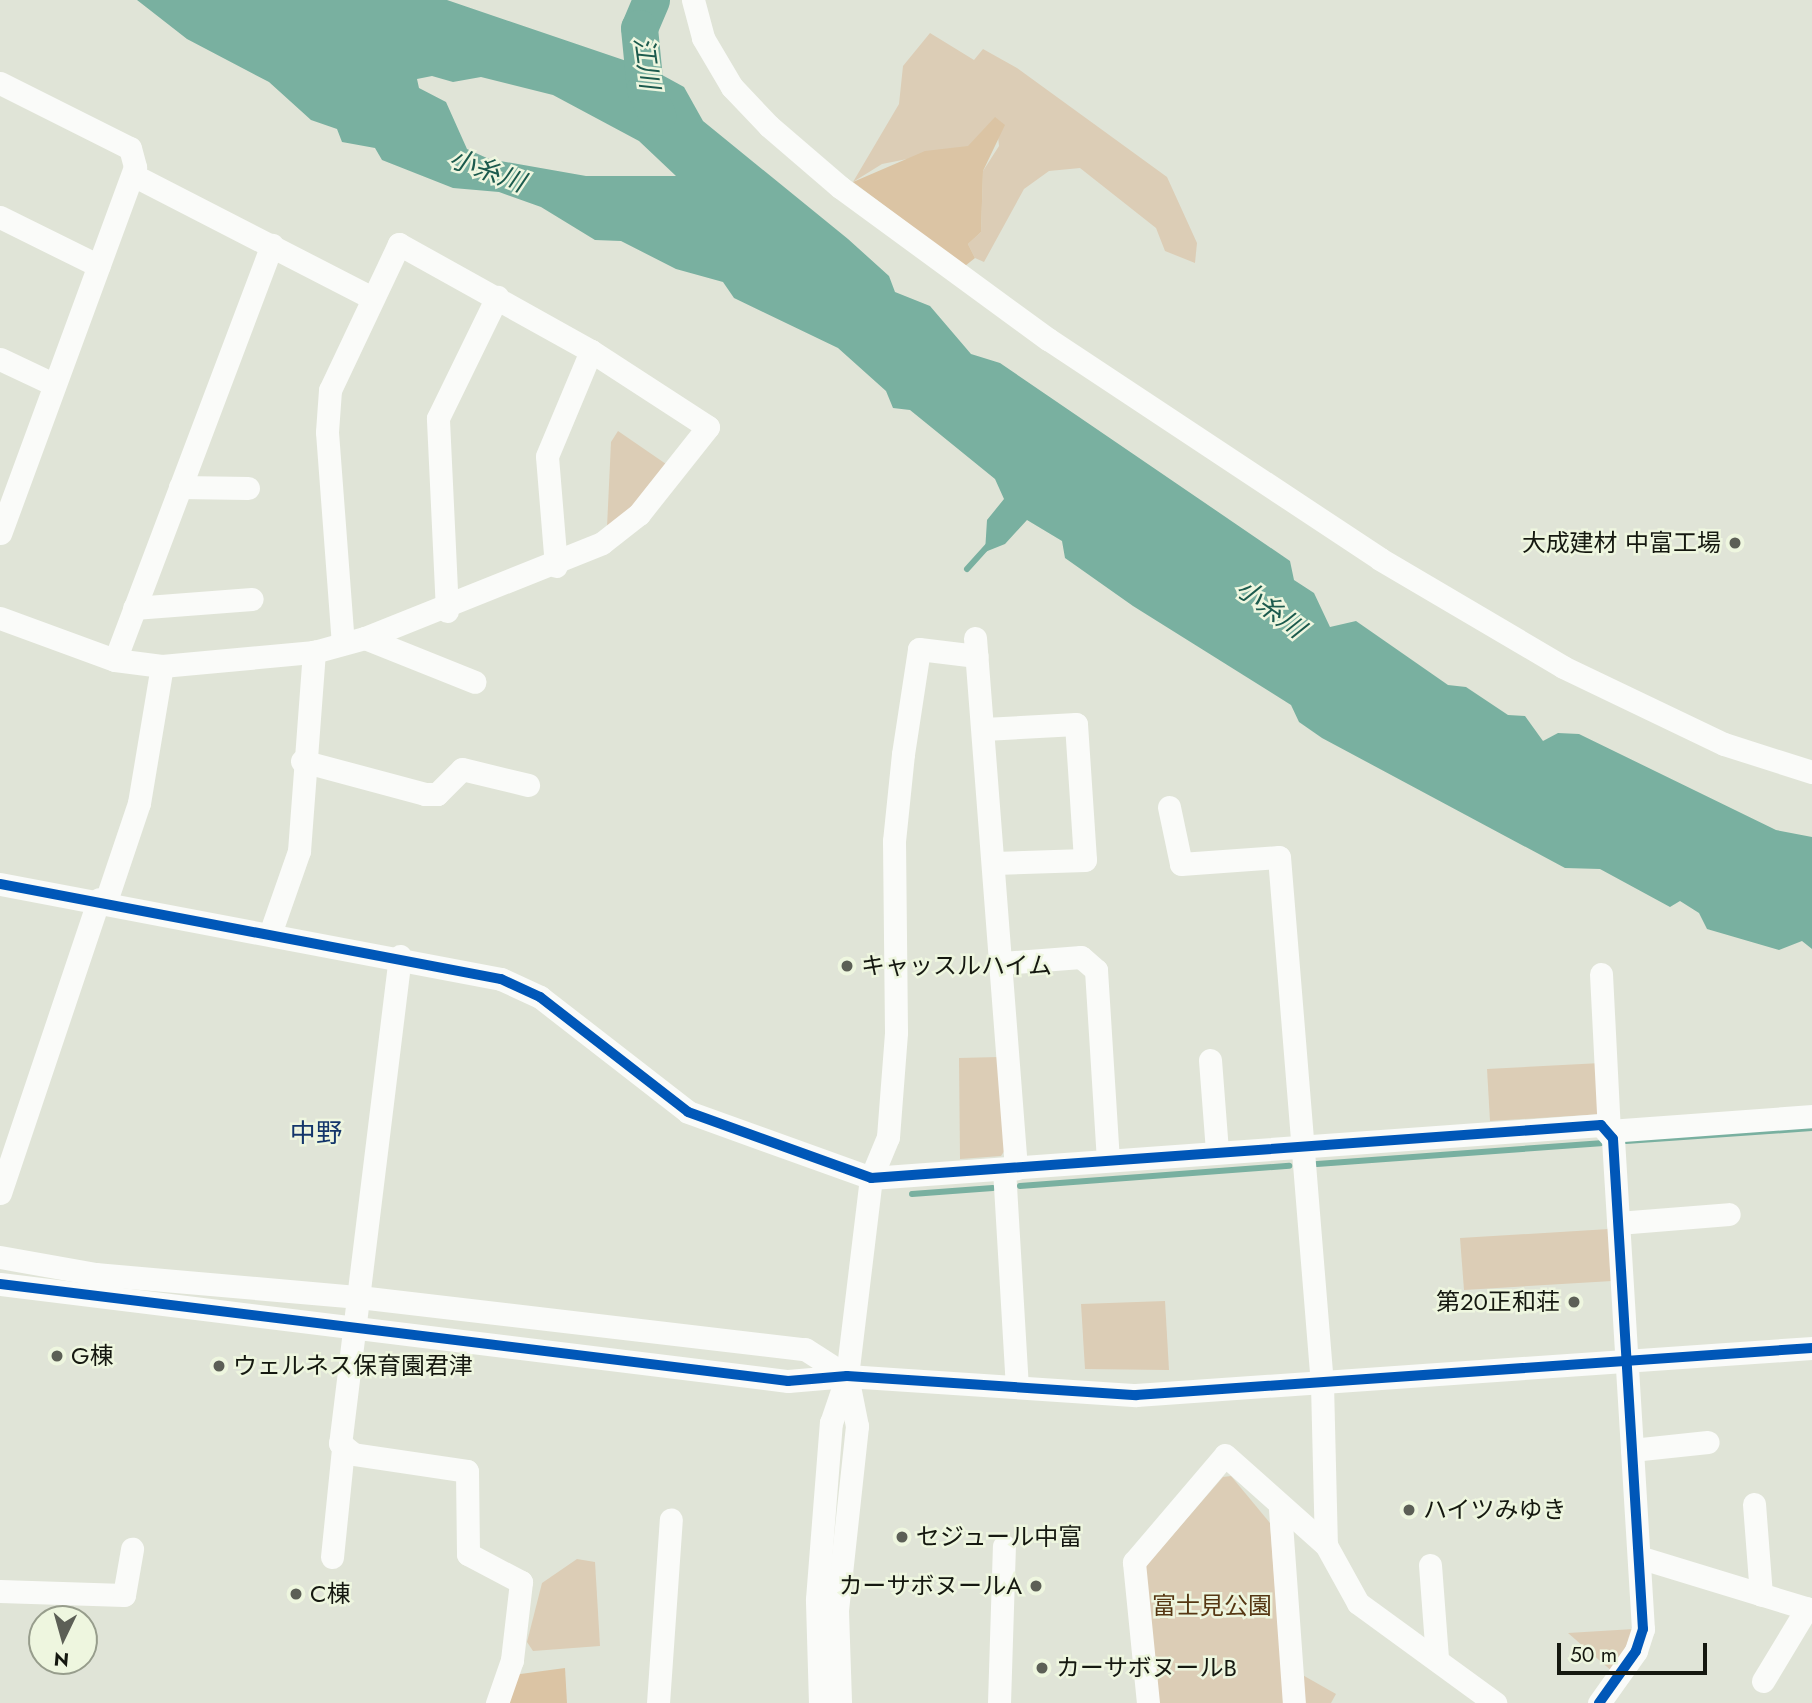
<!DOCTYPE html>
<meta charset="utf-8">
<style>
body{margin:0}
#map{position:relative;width:1812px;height:1703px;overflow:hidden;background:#e0e4d7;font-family:Jost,"Noto Sans JP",sans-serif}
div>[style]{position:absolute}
.green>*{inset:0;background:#dccdb6}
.forest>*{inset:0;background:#dbc4a4}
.water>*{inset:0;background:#79b0a0}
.stream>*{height:6px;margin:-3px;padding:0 3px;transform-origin:3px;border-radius:3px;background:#79b0a0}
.river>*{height:37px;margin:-18.5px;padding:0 18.5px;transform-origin:18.5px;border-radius:18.5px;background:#79b0a0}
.minor>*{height:23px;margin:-11.5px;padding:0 11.5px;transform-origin:11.5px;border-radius:11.5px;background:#fafbf9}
.cycleway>*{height:10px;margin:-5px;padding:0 5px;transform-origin:5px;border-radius:5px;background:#0057b8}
.dots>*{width:19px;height:19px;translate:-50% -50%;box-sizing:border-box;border:4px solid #eef6df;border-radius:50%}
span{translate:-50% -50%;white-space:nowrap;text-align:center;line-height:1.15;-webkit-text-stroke:5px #eef6df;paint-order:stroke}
.poi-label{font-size:24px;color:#151810}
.right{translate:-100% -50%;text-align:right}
.left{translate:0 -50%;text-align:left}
.park-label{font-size:24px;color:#563713}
.water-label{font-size:26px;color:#1b5a4d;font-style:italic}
.neighbourhood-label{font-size:26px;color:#14366b}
.north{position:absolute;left:28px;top:1605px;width:70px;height:70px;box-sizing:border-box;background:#eef6df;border:2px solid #979d8c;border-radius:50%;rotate:185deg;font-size:19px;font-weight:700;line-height:28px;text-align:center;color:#151810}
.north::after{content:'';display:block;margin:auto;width:24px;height:32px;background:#5c5f56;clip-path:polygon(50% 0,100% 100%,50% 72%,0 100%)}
.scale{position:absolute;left:1557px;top:1643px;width:150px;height:32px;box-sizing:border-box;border:4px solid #151810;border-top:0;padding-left:9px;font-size:21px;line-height:24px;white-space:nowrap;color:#151810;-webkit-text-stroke:5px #eef6df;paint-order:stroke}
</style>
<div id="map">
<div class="green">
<i style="clip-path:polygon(930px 33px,974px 60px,983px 49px,1017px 68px,1167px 177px,1197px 243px,1195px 263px,1165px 251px,1156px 228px,1080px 168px,1049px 171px,1024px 189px,984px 262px,975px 258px,968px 244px,981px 232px,983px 171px,999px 146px,996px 118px,968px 147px,882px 164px,853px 182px,899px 104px,903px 66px)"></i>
<i style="clip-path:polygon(618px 431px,666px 464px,634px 509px,607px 527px,611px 442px)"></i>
<i style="clip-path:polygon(999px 1057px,1005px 1150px,1001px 1156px,960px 1159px,959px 1058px)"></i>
<i style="clip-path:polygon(1601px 1063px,1602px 1114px,1490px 1121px,1487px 1069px)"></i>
<i style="clip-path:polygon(1609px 1229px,1612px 1281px,1464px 1290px,1460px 1238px)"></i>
<i style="clip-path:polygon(1165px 1301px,1169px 1370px,1085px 1369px,1081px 1304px)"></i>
<i style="clip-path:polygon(1231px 1476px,1270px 1523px,1284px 1703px,1155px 1703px,1144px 1568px,1223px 1477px)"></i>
<i style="clip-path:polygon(577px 1559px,595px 1562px,600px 1646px,533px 1651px,527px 1642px,542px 1583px)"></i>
<i style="clip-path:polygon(1634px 1629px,1614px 1673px,1568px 1633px)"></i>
<i style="clip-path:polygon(1299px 1673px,1336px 1694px,1331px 1703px,1302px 1703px)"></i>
</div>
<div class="forest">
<i style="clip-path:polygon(995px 117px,1005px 125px,983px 171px,981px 232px,968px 244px,975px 258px,965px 266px,853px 182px,925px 151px,968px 146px)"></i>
<i style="clip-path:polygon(565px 1668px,567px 1703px,499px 1703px,513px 1675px)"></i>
</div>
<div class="water">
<i style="clip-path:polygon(evenodd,137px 0,447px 0,653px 70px,684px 87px,703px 121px,848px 239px,889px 276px,895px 292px,930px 306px,971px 354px,1000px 363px,1290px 561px,1294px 580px,1314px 593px,1330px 627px,1356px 621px,1448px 685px,1466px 687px,1508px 715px,1525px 716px,1543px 741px,1558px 733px,1579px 734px,1776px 830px,1812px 837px,1812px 949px,1802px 941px,1779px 950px,1707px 929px,1699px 913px,1680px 901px,1670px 907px,1600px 869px,1565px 868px,1322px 738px,1299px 722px,1291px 705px,1133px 606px,1065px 558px,1062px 541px,1027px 520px,1005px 544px,985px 552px,987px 520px,1004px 499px,995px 479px,910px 410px,893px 408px,886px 391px,838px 348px,734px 298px,723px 282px,676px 269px,621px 241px,595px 240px,541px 207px,499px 192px,453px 188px,382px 160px,375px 148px,342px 142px,337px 129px,311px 120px,269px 82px,187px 39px,137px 0,432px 76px,453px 82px,481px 77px,553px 95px,639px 141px,676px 176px,586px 176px,489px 159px,467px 149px,446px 102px,419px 88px,417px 79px,432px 76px)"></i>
</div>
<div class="stream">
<i style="left:967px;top:569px;width:31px;rotate:-48deg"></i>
<i style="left:1626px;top:1141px;width:186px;rotate:-4deg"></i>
<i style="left:1317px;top:1164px;width:284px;rotate:-4.2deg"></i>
<i style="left:1020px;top:1186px;width:270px;rotate:-4.3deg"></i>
<i style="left:912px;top:1194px;width:81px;rotate:-4.2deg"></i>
</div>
<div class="river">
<i style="left:651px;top:0;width:30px;rotate:113deg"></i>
<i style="left:639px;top:28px;width:61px;rotate:84.4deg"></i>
<i style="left:645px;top:89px;width:29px;rotate:65deg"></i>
</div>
<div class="minor">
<i style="left:693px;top:0;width:39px;rotate:75deg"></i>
<i style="left:703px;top:38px;width:57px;rotate:59.4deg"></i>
<i style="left:732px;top:87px;width:54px;rotate:46.5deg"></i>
<i style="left:769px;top:126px;width:94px;rotate:40.7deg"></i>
<i style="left:840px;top:187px;width:258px;rotate:36.2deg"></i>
<i style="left:1048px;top:339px;width:398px;rotate:33.5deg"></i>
<i style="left:1380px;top:559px;width:212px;rotate:30.5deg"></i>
<i style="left:1563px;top:667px;width:178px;rotate:25.6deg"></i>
<i style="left:1724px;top:744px;width:92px;rotate:17.7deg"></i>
<i style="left:0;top:83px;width:145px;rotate:26.6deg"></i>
<i style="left:130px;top:148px;width:20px;rotate:75deg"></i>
<i style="left:135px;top:167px;width:390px;rotate:110.2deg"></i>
<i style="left:133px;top:175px;width:269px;rotate:27.2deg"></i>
<i style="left:0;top:217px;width:110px;rotate:26.3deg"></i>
<i style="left:0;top:359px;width:59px;rotate:25.3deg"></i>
<i style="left:180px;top:487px;width:68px;rotate:0.8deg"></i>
<i style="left:556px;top:566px;width:110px;rotate:-94.7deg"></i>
<i style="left:547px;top:456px;width:114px;rotate:-67.3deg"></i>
<i style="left:134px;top:608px;width:118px;rotate:-4.4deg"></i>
<i style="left:447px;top:611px;width:193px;rotate:-92.7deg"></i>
<i style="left:438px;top:418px;width:135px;rotate:-64deg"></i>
<i style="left:0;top:618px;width:122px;rotate:20.1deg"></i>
<i style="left:115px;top:660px;width:47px;rotate:7.3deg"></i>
<i style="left:162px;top:666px;width:153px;rotate:-5.3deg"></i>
<i style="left:314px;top:652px;width:53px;rotate:-15.4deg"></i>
<i style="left:365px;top:638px;width:255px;rotate:-21.8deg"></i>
<i style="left:602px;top:543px;width:47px;rotate:-38.1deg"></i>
<i style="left:639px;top:514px;width:111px;rotate:-51.6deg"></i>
<i style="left:708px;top:427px;width:140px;rotate:-147deg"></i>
<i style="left:591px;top:351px;width:220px;rotate:-150.9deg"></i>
<i style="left:399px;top:244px;width:161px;rotate:115.3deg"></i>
<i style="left:330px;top:390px;width:42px;rotate:94.1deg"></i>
<i style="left:327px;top:432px;width:212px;rotate:85.7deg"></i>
<i style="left:365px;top:638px;width:118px;rotate:21.8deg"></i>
<i style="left:975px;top:638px;width:532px;rotate:85.58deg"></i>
<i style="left:115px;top:660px;width:444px;rotate:-69.3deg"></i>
<i style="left:984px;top:729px;width:92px;rotate:-3.1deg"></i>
<i style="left:1076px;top:724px;width:136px;rotate:86.2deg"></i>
<i style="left:1085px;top:860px;width:91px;rotate:178.1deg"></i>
<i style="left:302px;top:761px;width:127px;rotate:15deg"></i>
<i style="left:425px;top:794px;width:12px"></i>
<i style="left:437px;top:794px;width:35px;rotate:-45deg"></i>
<i style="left:462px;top:769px;width:68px;rotate:13.6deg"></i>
<i style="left:1169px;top:807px;width:58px;rotate:78.1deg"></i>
<i style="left:1181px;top:864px;width:98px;rotate:-4.1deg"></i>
<i style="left:1279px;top:857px;width:529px;rotate:85.34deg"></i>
<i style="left:1322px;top:1384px;width:161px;rotate:88.6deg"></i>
<i style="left:0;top:884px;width:510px;rotate:10.74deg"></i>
<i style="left:501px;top:979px;width:43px;rotate:24.8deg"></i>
<i style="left:540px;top:997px;width:187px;rotate:37.8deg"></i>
<i style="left:688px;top:1112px;width:195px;rotate:19.8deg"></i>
<i style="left:871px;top:1178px;width:732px;rotate:-4.15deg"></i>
<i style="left:1601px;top:1125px;width:18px;rotate:49deg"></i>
<i style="left:1613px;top:1139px;width:491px;rotate:86.5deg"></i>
<i style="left:1643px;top:1629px;width:23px;rotate:108deg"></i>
<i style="left:1636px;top:1651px;width:64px;rotate:125.4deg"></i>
<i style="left:106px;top:901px;width:103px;rotate:-71.4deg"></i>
<i style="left:139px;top:803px;width:139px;rotate:-80.5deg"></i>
<i style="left:271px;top:931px;width:85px;rotate:-70.7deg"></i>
<i style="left:299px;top:851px;width:200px;rotate:-85.7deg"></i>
<i style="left:400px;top:956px;width:491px;rotate:97deg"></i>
<i style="left:340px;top:1443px;width:17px;rotate:40deg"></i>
<i style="left:353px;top:1454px;width:115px;rotate:8.5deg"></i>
<i style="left:467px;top:1471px;width:83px;rotate:89.3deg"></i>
<i style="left:468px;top:1554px;width:60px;rotate:27.8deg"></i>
<i style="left:521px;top:1582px;width:79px;rotate:96.6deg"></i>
<i style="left:512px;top:1660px;width:46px;rotate:109.2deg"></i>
<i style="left:1002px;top:963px;width:79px;rotate:-4.3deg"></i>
<i style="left:1081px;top:957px;width:20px;rotate:41deg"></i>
<i style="left:1096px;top:970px;width:189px;rotate:86.4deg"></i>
<i style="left:1601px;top:974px;width:157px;rotate:87.1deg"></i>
<i style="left:1210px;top:1060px;width:92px;rotate:85.6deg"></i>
<i style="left:1609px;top:1131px;width:204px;rotate:-4.2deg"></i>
<i style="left:1004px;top:1169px;width:218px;rotate:86.6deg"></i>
<i style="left:0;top:1193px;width:310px;rotate:-71.4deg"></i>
<i style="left:1618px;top:1223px;width:111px;rotate:-4.6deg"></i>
<i style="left:0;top:1257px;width:97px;rotate:10.1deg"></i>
<i style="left:95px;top:1274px;width:265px;rotate:5deg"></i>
<i style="left:359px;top:1297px;width:449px;rotate:6.7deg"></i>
<i style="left:805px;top:1349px;width:50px;rotate:32.7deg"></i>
<i style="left:847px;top:1376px;width:51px;rotate:78.7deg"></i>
<i style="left:857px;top:1426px;width:186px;rotate:96.2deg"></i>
<i style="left:837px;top:1611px;width:92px;rotate:88.1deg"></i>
<i style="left:0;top:1284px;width:794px;rotate:7.02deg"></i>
<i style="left:788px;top:1381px;width:59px;rotate:-4.8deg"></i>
<i style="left:847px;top:1376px;width:290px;rotate:3.8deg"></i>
<i style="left:1136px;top:1395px;width:678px;rotate:-3.98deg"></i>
<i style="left:1632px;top:1450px;width:76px;rotate:-6deg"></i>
<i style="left:1754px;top:1504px;width:91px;rotate:85.6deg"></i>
<i style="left:1280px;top:1509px;width:195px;rotate:85.9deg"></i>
<i style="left:332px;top:1557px;width:109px;rotate:-84.2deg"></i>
<i style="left:1642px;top:1558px;width:178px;rotate:17deg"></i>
<i style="left:1430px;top:1565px;width:94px;rotate:85.7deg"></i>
<i style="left:0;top:1591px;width:124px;rotate:1.8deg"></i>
<i style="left:124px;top:1595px;width:47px;rotate:-80.1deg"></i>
<i style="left:1763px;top:1681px;width:85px;rotate:-58.9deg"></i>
<i style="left:658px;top:1703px;width:184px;rotate:-86deg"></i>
<i style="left:820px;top:1703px;width:104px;rotate:-91.7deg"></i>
<i style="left:817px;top:1599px;width:177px;rotate:-85.5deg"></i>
<i style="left:831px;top:1423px;width:50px;rotate:-71.2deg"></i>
<i style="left:847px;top:1376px;width:199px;rotate:-83.1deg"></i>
<i style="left:871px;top:1178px;width:44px;rotate:-67.5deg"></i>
<i style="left:888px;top:1137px;width:105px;rotate:-85.6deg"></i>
<i style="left:896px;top:1032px;width:191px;rotate:-90.6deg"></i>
<i style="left:894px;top:841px;width:87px;rotate:-84.1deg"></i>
<i style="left:903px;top:754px;width:106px;rotate:-81.3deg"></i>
<i style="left:919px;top:649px;width:58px;rotate:6.9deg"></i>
<i style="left:999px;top:1703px;width:157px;rotate:-88.2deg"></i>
<i style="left:1148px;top:1703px;width:142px;rotate:-95.7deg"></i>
<i style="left:1134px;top:1562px;width:140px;rotate:-49.6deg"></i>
<i style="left:1225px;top:1455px;width:135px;rotate:41.7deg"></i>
<i style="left:1326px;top:1545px;width:66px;rotate:61.1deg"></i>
<i style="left:1358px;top:1603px;width:170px;rotate:36.1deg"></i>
</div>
<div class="cycleway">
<i style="left:0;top:884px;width:510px;rotate:10.74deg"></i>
<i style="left:501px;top:979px;width:43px;rotate:24.8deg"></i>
<i style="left:540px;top:997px;width:187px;rotate:37.8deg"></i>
<i style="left:688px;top:1112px;width:195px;rotate:19.8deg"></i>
<i style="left:871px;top:1178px;width:732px;rotate:-4.15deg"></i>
<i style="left:1601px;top:1125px;width:18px;rotate:49deg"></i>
<i style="left:1613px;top:1139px;width:491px;rotate:86.5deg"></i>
<i style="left:1643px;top:1629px;width:23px;rotate:108deg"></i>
<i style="left:1636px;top:1651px;width:64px;rotate:125.4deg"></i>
<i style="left:0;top:1284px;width:794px;rotate:7.02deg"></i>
<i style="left:788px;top:1381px;width:59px;rotate:-4.8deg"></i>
<i style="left:847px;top:1376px;width:290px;rotate:3.8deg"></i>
<i style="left:1136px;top:1395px;width:678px;rotate:-3.98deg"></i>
</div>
<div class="dots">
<i style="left:1735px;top:543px;background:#5c5f56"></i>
<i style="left:847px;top:966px;background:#5c5f56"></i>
<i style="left:1574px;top:1302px;background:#5c5f56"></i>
<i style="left:57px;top:1356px;background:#5c5f56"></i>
<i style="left:219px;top:1366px;background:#5c5f56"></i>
<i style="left:1409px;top:1510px;background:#5c5f56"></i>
<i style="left:902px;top:1537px;background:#5c5f56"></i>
<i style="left:1036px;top:1586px;background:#5c5f56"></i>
<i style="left:296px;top:1594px;background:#5c5f56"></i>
<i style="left:1042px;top:1668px;background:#5c5f56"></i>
</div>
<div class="poi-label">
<span class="right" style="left:1721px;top:543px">大成建材 中富工場</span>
<span class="left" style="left:861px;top:966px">キャッスルハイム</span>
<span class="right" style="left:1560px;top:1302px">第20正和荘</span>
<span class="left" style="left:71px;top:1356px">G棟</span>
<span class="left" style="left:233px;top:1366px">ウェルネス保育園君津</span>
<span class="left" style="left:1423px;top:1510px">ハイツみゆき</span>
<span class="left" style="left:916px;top:1537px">セジュール中富</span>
<span class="right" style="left:1022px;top:1586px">カーサボヌールA</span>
<span class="left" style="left:310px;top:1594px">C棟</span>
<span class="left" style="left:1056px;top:1668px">カーサボヌールB</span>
</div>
<div class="park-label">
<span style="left:1212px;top:1606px">富士見公園</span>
</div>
<div class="water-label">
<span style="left:646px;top:63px;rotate:82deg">江川</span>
<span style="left:487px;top:171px;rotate:20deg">小糸川</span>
<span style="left:1270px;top:609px;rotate:37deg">小糸川</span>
</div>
<div class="neighbourhood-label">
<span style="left:316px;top:1134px">中野</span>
</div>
<div class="north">N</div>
<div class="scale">50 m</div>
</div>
